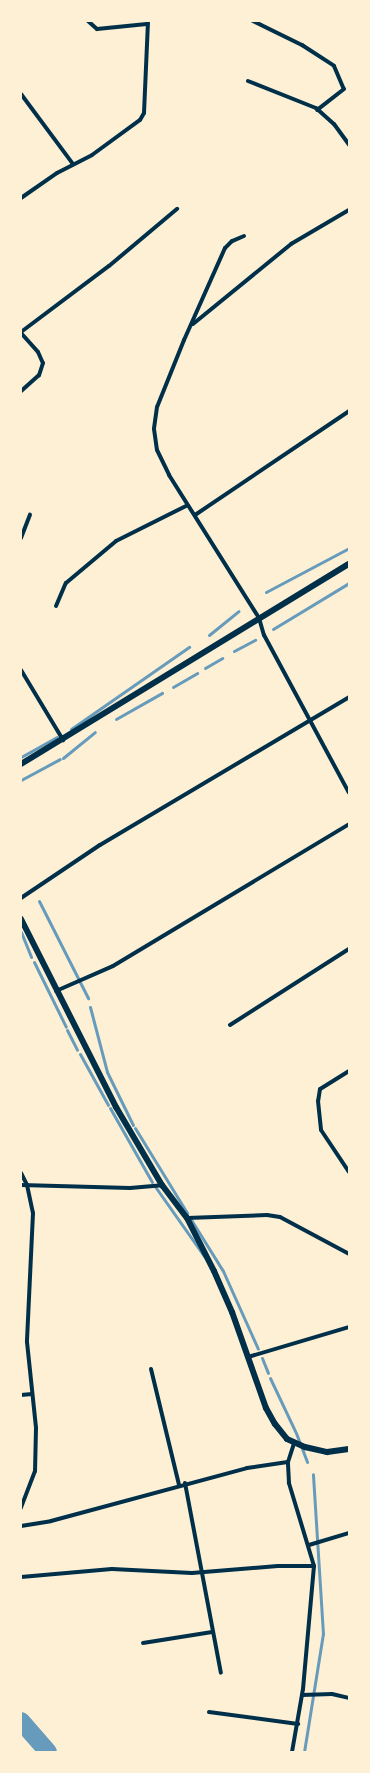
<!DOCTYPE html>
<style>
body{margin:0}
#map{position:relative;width:370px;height:1773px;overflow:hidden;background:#fdf0d5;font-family:"Varela Round",sans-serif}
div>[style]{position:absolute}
.stream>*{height:3px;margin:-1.5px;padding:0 1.5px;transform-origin:1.5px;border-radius:1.5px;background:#669bbc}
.river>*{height:18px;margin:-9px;padding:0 9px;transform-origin:9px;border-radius:9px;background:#669bbc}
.minor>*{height:4px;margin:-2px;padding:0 2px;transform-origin:2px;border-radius:2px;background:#003049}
.secondary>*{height:6px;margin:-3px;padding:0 3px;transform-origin:3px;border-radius:3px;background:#003049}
span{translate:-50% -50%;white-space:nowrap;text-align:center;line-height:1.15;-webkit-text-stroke:3px #fdf0d5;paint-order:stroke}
.frame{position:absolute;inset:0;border:22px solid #fdf0d5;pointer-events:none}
</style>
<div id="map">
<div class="stream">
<i style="left:266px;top:592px;width:94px;rotate:-27.9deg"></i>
<i style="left:273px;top:629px;width:89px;rotate:-31.2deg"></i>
<i style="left:209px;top:635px;width:38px;rotate:-39deg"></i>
<i style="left:234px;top:651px;width:24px;rotate:-28deg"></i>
<i style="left:205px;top:668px;width:20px;rotate:-30deg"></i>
<i style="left:173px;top:687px;width:28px;rotate:-30deg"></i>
<i style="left:116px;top:719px;width:53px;rotate:-29.5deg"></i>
<i style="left:71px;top:729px;width:144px;rotate:-34.8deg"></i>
<i style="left:21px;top:757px;width:41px;rotate:-29.1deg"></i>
<i style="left:63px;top:758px;width:41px;rotate:-39.1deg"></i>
<i style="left:21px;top:780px;width:44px;rotate:-28.3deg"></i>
<i style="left:39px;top:901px;width:109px;rotate:63.2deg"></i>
<i style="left:21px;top:932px;width:27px;rotate:68deg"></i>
<i style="left:34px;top:962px;width:72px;rotate:63.8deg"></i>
<i style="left:90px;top:1007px;width:67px;rotate:75.3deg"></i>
<i style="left:107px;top:1072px;width:59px;rotate:63.9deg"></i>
<i style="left:67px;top:1030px;width:22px;rotate:63deg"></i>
<i style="left:80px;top:1054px;width:58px;rotate:61.2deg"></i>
<i style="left:110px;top:1108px;width:85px;rotate:60.4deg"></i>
<i style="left:135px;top:1128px;width:100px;rotate:58.5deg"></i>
<i style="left:154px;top:1185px;width:87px;rotate:54.8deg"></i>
<i style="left:190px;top:1218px;width:62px;rotate:58.1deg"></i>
<i style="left:223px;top:1271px;width:85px;rotate:65.8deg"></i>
<i style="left:262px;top:1358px;width:16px;rotate:68deg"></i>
<i style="left:270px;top:1378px;width:59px;rotate:64.7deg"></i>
<i style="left:296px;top:1433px;width:31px;rotate:69deg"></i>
<i style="left:304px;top:1752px;width:120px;rotate:-80.9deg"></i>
<i style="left:323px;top:1634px;width:160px;rotate:-93.6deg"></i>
</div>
<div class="river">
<i style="left:21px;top:1721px;width:41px;rotate:48.9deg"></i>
</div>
<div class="minor">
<i style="left:88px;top:21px;width:12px;rotate:42deg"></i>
<i style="left:97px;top:29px;width:50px;rotate:-5.7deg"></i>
<i style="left:253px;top:21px;width:55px;rotate:26.1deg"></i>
<i style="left:302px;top:45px;width:38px;rotate:33deg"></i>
<i style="left:334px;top:66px;width:25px;rotate:67deg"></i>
<i style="left:344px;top:89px;width:34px;rotate:142deg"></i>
<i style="left:248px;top:81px;width:73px;rotate:21.7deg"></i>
<i style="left:316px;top:108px;width:24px;rotate:42deg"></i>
<i style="left:334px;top:124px;width:26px;rotate:54deg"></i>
<i style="left:21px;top:94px;width:87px;rotate:53.4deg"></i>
<i style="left:21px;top:198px;width:44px;rotate:-34.8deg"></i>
<i style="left:57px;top:173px;width:39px;rotate:-27deg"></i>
<i style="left:92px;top:155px;width:59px;rotate:-36.1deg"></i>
<i style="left:140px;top:120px;width:8px;rotate:-60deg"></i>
<i style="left:144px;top:113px;width:92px;rotate:-87.5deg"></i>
<i style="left:244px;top:236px;width:13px;rotate:157deg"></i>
<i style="left:232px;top:241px;width:10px;rotate:135deg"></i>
<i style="left:225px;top:248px;width:101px;rotate:114deg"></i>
<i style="left:184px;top:340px;width:72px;rotate:111.9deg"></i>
<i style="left:157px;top:407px;width:22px;rotate:98deg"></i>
<i style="left:154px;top:429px;width:21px;rotate:82deg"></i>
<i style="left:157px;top:450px;width:28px;rotate:64deg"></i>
<i style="left:169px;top:475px;width:169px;rotate:57.8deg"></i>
<i style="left:259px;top:618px;width:18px;rotate:74deg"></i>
<i style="left:264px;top:635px;width:179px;rotate:61.7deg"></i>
<i style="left:193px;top:324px;width:127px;rotate:-39.2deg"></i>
<i style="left:291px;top:244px;width:67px;rotate:-30.4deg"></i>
<i style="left:21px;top:332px;width:110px;rotate:-36.9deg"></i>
<i style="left:109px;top:266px;width:89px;rotate:-40deg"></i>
<i style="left:21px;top:333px;width:25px;rotate:48deg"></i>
<i style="left:38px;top:352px;width:12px;rotate:66deg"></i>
<i style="left:43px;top:363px;width:13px;rotate:108deg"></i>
<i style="left:39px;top:375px;width:24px;rotate:138deg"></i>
<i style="left:195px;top:515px;width:186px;rotate:-34deg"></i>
<i style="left:21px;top:538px;width:25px;rotate:-69deg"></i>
<i style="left:56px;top:606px;width:25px;rotate:-67deg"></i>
<i style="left:66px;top:583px;width:65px;rotate:-40deg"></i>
<i style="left:116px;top:541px;width:80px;rotate:-26.6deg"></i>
<i style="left:21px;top:670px;width:82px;rotate:59deg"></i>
<i style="left:21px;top:898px;width:95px;rotate:-33.9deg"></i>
<i style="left:100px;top:845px;width:290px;rotate:-30.7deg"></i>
<i style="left:56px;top:991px;width:62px;rotate:-23.7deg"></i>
<i style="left:113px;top:966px;width:275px;rotate:-31deg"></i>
<i style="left:230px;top:1025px;width:141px;rotate:-32.6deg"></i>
<i style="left:349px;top:1071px;width:34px;rotate:148deg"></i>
<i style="left:320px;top:1089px;width:12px;rotate:99deg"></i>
<i style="left:318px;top:1101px;width:29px;rotate:84deg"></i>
<i style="left:321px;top:1130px;width:50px;rotate:56.3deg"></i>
<i style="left:21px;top:1173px;width:13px;rotate:63deg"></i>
<i style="left:27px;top:1185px;width:29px;rotate:78deg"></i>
<i style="left:33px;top:1213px;width:129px;rotate:92.7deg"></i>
<i style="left:27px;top:1342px;width:86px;rotate:84deg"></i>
<i style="left:36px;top:1428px;width:43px;rotate:91.3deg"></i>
<i style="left:35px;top:1471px;width:40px;rotate:111deg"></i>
<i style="left:21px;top:1185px;width:109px;rotate:1.6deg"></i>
<i style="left:130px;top:1188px;width:32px;rotate:-5deg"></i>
<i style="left:187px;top:1218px;width:80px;rotate:-2.1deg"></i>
<i style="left:267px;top:1215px;width:13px;rotate:9deg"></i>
<i style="left:280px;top:1217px;width:78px;rotate:28.2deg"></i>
<i style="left:248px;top:1357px;width:105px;rotate:-16.5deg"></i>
<i style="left:151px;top:1369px;width:119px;rotate:76.4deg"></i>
<i style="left:21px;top:1395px;width:11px;rotate:-5deg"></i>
<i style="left:185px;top:1483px;width:193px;rotate:79.3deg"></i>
<i style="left:21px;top:1526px;width:30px;rotate:-9deg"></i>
<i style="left:51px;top:1521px;width:203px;rotate:-15.1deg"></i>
<i style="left:247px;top:1468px;width:41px;rotate:-8.3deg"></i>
<i style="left:309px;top:1545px;width:42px;rotate:-16.7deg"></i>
<i style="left:21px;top:1577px;width:91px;rotate:-5deg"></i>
<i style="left:112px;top:1569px;width:80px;rotate:2.9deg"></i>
<i style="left:192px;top:1573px;width:86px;rotate:-4.7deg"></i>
<i style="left:278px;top:1566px;width:36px"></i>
<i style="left:143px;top:1643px;width:70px;rotate:-9.1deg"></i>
<i style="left:302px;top:1695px;width:30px;rotate:-2deg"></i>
<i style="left:332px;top:1694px;width:17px;rotate:13deg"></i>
<i style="left:209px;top:1712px;width:90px;rotate:7.7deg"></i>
<i style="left:292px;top:1752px;width:64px;rotate:-80.1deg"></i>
<i style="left:303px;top:1689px;width:123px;rotate:-84.9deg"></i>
<i style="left:314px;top:1566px;width:87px;rotate:-106.8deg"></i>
<i style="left:289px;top:1483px;width:21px;rotate:-93deg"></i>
<i style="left:288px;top:1462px;width:20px;rotate:-72deg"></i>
</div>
<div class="secondary">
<i style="left:21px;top:764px;width:384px;rotate:-31.4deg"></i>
<i style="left:21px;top:919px;width:211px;rotate:63.2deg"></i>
<i style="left:116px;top:1107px;width:91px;rotate:59.5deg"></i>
<i style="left:162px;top:1185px;width:41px;rotate:52.9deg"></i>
<i style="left:187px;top:1218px;width:59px;rotate:63deg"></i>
<i style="left:214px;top:1271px;width:45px;rotate:66.3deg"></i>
<i style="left:232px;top:1312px;width:102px;rotate:70.5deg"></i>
<i style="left:266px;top:1408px;width:18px;rotate:61deg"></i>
<i style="left:275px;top:1424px;width:19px;rotate:51deg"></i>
<i style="left:287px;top:1439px;width:20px;rotate:24deg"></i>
<i style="left:305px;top:1447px;width:23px;rotate:13deg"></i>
<i style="left:327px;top:1452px;width:22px;rotate:-8deg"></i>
</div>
<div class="frame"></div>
</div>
